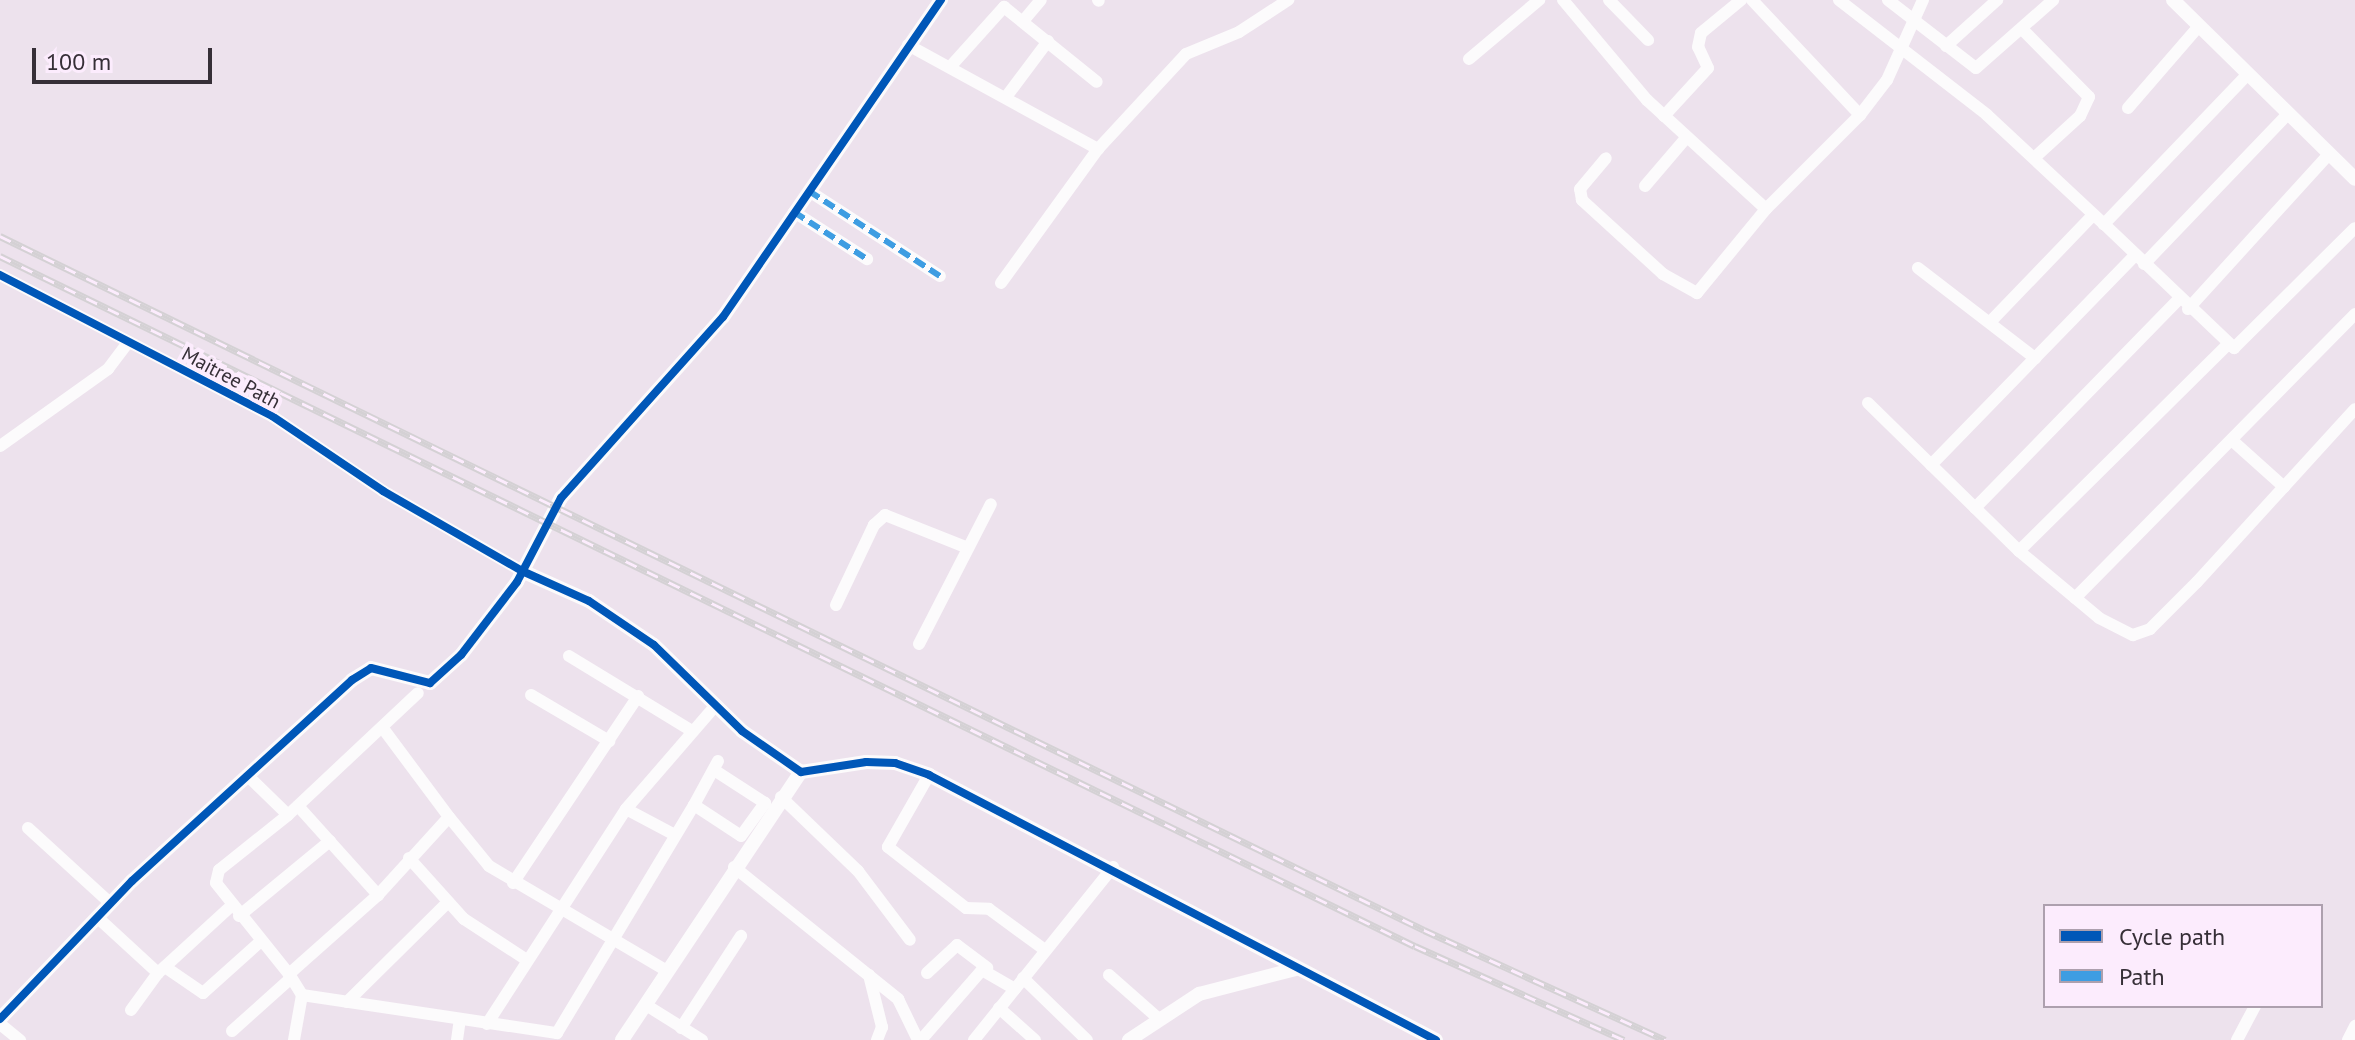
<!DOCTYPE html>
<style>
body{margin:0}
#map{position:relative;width:2355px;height:1040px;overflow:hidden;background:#ede2ed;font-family:"PT Sans",sans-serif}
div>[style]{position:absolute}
.minor>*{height:12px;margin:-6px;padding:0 6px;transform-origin:6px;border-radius:6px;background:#fcfbfc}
.tertiary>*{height:14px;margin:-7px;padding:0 7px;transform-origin:7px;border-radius:7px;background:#fcfbfc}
.rail>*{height:7px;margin-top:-3.5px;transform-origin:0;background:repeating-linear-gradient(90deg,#fcecfd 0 12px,#d4d1d4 0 24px);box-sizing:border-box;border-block:2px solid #d4d1d4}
.quiet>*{height:6px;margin-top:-3px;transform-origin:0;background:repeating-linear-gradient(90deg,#3e9de2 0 12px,transparent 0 18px)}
.cycleway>*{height:8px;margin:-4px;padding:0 4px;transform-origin:4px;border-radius:4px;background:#0057b8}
span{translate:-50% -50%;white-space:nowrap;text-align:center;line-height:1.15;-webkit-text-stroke:8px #fcecfd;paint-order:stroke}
.street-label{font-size:20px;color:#362f37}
.legend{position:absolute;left:2043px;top:904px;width:280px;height:104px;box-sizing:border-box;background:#fcecfd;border:2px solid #ada0ae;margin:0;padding:10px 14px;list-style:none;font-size:24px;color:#362f37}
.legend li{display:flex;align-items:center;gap:16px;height:40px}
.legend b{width:40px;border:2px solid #ada0ae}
.scale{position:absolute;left:32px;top:48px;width:180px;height:36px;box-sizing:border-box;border:4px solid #362f37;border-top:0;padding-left:10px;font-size:24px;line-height:28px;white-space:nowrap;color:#362f37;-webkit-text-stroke:6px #fcecfd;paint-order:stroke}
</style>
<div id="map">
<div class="minor">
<i style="left:1098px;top:0;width:1px;rotate:45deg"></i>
<i style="left:1563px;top:0;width:131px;rotate:50deg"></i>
<i style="left:1647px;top:100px;width:161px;rotate:42.5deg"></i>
<i style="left:1766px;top:209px;width:109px;rotate:129.4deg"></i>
<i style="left:1697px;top:293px;width:39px;rotate:-151deg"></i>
<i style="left:1663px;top:274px;width:110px;rotate:-137.6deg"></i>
<i style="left:1582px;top:200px;width:11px;rotate:-100deg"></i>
<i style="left:1580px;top:189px;width:40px;rotate:-50deg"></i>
<i style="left:1609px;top:0;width:56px;rotate:45.7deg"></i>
<i style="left:1752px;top:0;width:158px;rotate:46.8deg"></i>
<i style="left:1860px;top:115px;width:133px;rotate:135deg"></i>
<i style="left:1839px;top:0;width:187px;rotate:37.8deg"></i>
<i style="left:1987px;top:115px;width:160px;rotate:43deg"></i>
<i style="left:1888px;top:0;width:111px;rotate:37.7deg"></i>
<i style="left:1976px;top:68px;width:103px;rotate:-41.4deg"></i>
<i style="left:1024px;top:20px;width:26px;rotate:-50deg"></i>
<i style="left:2023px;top:30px;width:94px;rotate:45.4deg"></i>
<i style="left:2089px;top:97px;width:21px;rotate:115deg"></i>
<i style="left:2080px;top:116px;width:62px;rotate:137.6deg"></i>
<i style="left:908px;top:45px;width:217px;rotate:28.7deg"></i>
<i style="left:1098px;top:149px;width:129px;rotate:-47.2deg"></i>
<i style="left:1186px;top:54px;width:57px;rotate:-22.5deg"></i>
<i style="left:1239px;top:32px;width:59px;rotate:-33.1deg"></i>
<i style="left:1946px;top:46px;width:69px;rotate:-42deg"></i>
<i style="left:1469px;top:59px;width:92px;rotate:-40.1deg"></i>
<i style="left:950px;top:67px;width:81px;rotate:-48deg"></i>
<i style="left:1004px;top:7px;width:119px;rotate:38.9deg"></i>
<i style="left:2247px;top:75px;width:207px;rotate:133.8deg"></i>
<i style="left:2104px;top:224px;width:180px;rotate:43.6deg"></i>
<i style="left:2234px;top:348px;width:170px;rotate:-44.8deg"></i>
<i style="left:1006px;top:97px;width:70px;rotate:-53.1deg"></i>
<i style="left:2128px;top:108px;width:108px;rotate:-49.1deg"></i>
<i style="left:1860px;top:115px;width:44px;rotate:-52.4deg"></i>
<i style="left:1887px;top:80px;width:88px;rotate:-65.8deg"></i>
<i style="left:1664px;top:116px;width:65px;rotate:-47.5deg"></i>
<i style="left:1708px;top:68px;width:23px;rotate:-115deg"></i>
<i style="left:1698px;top:47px;width:14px;rotate:-78deg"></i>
<i style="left:1701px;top:33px;width:52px;rotate:-39.5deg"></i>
<i style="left:1645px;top:186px;width:63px;rotate:-49.5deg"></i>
<i style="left:809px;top:191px;width:156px;rotate:33deg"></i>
<i style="left:794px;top:212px;width:87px;rotate:32.8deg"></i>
<i style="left:2144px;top:264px;width:208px;rotate:-46.2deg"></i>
<i style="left:1918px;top:268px;width:148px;rotate:37.6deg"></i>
<i style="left:0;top:275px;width:306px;rotate:27.4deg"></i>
<i style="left:272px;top:416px;width:134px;rotate:34deg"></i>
<i style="left:383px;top:491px;width:160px;rotate:29.9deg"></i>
<i style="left:1001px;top:283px;width:165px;rotate:-54.1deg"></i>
<i style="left:2188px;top:309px;width:210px;rotate:-47.7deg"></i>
<i style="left:1993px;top:319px;width:143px;rotate:-46.1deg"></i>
<i style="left:1868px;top:403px;width:211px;rotate:44.4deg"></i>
<i style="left:2019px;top:551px;width:104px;rotate:39.9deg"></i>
<i style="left:2099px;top:618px;width:38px;rotate:27deg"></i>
<i style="left:2133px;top:635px;width:18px;rotate:-19deg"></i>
<i style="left:2150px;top:629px;width:66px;rotate:-45deg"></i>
<i style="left:2197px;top:582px;width:234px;rotate:-47.6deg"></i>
<i style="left:2235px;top:443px;width:66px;rotate:41.9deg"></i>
<i style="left:0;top:446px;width:133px;rotate:-35.5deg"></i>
<i style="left:108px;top:369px;width:34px;rotate:-53deg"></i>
<i style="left:1931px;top:465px;width:293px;rotate:-45.8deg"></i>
<i style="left:1975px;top:508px;width:292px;rotate:-45.7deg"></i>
<i style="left:2019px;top:551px;width:294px;rotate:-44.7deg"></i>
<i style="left:2075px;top:598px;width:399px;rotate:-45.4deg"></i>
<i style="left:836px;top:605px;width:89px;rotate:-64.6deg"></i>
<i style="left:874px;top:525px;width:15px;rotate:-42deg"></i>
<i style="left:885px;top:515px;width:89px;rotate:21.7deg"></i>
<i style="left:919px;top:644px;width:157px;rotate:-62.8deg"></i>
<i style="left:569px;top:656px;width:142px;rotate:31.4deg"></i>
<i style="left:531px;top:695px;width:91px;rotate:30.5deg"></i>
<i style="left:247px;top:775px;width:57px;rotate:44.3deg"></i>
<i style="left:288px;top:815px;width:88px;rotate:141.4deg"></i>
<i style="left:219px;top:870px;width:13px;rotate:103deg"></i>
<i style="left:216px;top:883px;width:117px;rotate:51.3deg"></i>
<i style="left:289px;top:974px;width:119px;rotate:-41.6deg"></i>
<i style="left:378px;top:895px;width:105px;rotate:-47.7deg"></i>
<i style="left:449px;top:817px;width:112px;rotate:-126.7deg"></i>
<i style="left:929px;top:775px;width:83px;rotate:119.7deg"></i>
<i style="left:888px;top:847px;width:99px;rotate:38deg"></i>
<i style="left:966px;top:908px;width:23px;rotate:2deg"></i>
<i style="left:989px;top:909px;width:69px;rotate:36.2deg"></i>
<i style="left:781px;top:797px;width:107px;rotate:43.9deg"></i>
<i style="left:858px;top:871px;width:86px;rotate:53deg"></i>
<i style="left:694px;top:805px;width:50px;rotate:-61.4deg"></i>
<i style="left:298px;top:806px;width:120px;rotate:48deg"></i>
<i style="left:288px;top:815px;width:178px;rotate:-43.2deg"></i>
<i style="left:449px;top:817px;width:63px;rotate:50.8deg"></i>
<i style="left:489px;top:866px;width:207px;rotate:30.5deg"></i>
<i style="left:28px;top:828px;width:111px;rotate:42.4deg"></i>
<i style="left:675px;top:835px;width:55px;rotate:-152deg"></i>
<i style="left:626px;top:809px;width:138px;rotate:-49.1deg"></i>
<i style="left:409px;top:858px;width:82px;rotate:48deg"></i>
<i style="left:464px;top:919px;width:75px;rotate:33.1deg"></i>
<i style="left:734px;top:867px;width:211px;rotate:38.8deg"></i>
<i style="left:898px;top:999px;width:46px;rotate:64deg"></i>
<i style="left:513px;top:883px;width:225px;rotate:-56.2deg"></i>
<i style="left:239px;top:916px;width:118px;rotate:-39.5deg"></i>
<i style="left:97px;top:917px;width:83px;rotate:42.6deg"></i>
<i style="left:165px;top:967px;width:46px;rotate:34.4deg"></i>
<i style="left:203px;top:993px;width:78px;rotate:-41.9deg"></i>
<i style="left:927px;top:973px;width:41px;rotate:-43deg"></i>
<i style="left:957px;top:945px;width:38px;rotate:37deg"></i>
<i style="left:289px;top:974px;width:25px;rotate:58deg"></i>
<i style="left:302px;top:995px;width:46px;rotate:100.1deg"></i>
<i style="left:869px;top:975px;width:54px;rotate:76deg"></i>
<i style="left:882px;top:1027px;width:14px;rotate:111deg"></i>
<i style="left:1109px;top:975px;width:65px;rotate:41.3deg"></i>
<i style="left:1023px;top:978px;width:89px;rotate:44.1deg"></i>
<i style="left:302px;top:995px;width:258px;rotate:8.5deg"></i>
<i style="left:557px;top:1033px;width:266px;rotate:-59deg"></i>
<i style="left:694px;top:805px;width:56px;rotate:33.4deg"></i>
<i style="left:741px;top:836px;width:41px;rotate:-54deg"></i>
<i style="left:765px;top:803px;width:57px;rotate:-147.1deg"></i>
<i style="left:347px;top:1002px;width:142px;rotate:-44.7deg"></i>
<i style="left:646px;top:1005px;width:66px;rotate:32deg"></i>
<i style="left:999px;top:1008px;width:48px;rotate:41.6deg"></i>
<i style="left:131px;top:1010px;width:46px;rotate:-53.9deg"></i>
<i style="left:158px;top:973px;width:99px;rotate:-42.5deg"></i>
<i style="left:0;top:1024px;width:26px;rotate:39deg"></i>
<i style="left:487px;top:1024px;width:256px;rotate:-57.1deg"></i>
<i style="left:681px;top:1028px;width:110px;rotate:-56.9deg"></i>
<i style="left:232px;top:1031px;width:79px;rotate:-41.9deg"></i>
<i style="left:457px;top:1040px;width:21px;rotate:-82deg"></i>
<i style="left:921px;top:1040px;width:93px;rotate:-48.9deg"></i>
<i style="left:982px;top:970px;width:38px;rotate:30deg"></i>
<i style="left:974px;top:1040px;width:222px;rotate:-51.2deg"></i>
<i style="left:2237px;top:1040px;width:38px;rotate:-62deg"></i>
<i style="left:2348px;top:1040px;width:16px;rotate:-63deg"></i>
</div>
<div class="tertiary">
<i style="left:2173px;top:0;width:255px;rotate:44.5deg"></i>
<i style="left:522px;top:571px;width:73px;rotate:24.1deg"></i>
<i style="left:589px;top:601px;width:78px;rotate:34.1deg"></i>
<i style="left:654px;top:645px;width:123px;rotate:44.3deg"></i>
<i style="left:742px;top:731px;width:72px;rotate:34.8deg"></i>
<i style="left:801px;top:772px;width:66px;rotate:-8.7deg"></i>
<i style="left:866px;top:762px;width:29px;rotate:2deg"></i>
<i style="left:895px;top:763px;width:36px;rotate:19deg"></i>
<i style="left:929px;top:775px;width:572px;rotate:27.6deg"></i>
<i style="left:0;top:1019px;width:191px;rotate:-46.3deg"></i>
<i style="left:132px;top:881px;width:298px;rotate:-42.4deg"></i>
<i style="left:352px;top:680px;width:22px;rotate:-32deg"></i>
<i style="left:371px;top:668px;width:61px;rotate:14.3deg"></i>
<i style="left:430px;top:683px;width:42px;rotate:-42.1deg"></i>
<i style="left:461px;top:655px;width:92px;rotate:-52.5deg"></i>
<i style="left:517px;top:582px;width:95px;rotate:-62.4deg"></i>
<i style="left:561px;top:498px;width:243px;rotate:-48.2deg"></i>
<i style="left:723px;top:317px;width:385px;rotate:-55.5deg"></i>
<i style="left:622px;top:1040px;width:322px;rotate:-56.3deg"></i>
<i style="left:1129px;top:1040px;width:84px;rotate:-33.3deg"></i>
<i style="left:1199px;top:994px;width:100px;rotate:-14.5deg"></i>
</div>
<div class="rail">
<i style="left:0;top:236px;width:1584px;rotate:25.98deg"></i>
<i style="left:1424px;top:930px;width:265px;rotate:24.5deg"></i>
<i style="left:0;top:256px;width:1574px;rotate:26deg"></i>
<i style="left:1415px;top:946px;width:229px;rotate:24.2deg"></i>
</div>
<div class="quiet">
<i style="left:809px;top:191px;width:156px;rotate:33deg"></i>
<i style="left:794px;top:212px;width:87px;rotate:32.8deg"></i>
</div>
<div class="cycleway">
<i style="left:0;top:275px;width:306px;rotate:27.4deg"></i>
<i style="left:272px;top:416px;width:134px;rotate:34deg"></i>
<i style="left:383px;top:491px;width:160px;rotate:29.9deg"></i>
<i style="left:522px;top:571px;width:73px;rotate:24.1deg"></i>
<i style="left:589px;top:601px;width:78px;rotate:34.1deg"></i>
<i style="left:654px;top:645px;width:123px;rotate:44.3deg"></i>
<i style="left:742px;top:731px;width:72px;rotate:34.8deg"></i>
<i style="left:801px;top:772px;width:66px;rotate:-8.7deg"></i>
<i style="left:866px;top:762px;width:29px;rotate:2deg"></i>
<i style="left:895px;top:763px;width:36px;rotate:19deg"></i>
<i style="left:929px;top:775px;width:572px;rotate:27.6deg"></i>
<i style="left:0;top:1019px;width:191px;rotate:-46.3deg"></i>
<i style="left:132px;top:881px;width:298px;rotate:-42.4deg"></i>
<i style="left:352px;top:680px;width:22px;rotate:-32deg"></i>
<i style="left:371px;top:668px;width:61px;rotate:14.3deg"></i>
<i style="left:430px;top:683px;width:42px;rotate:-42.1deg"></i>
<i style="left:461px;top:655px;width:92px;rotate:-52.5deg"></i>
<i style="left:517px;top:582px;width:95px;rotate:-62.4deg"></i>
<i style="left:561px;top:498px;width:243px;rotate:-48.2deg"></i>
<i style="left:723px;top:317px;width:385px;rotate:-55.5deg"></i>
</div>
<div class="street-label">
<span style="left:231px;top:378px;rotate:28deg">Maitree Path</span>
</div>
<ul class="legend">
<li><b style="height:10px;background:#0057b8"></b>Cycle path</li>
<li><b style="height:10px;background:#3e9de2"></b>Path</li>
</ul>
<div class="scale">100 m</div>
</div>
